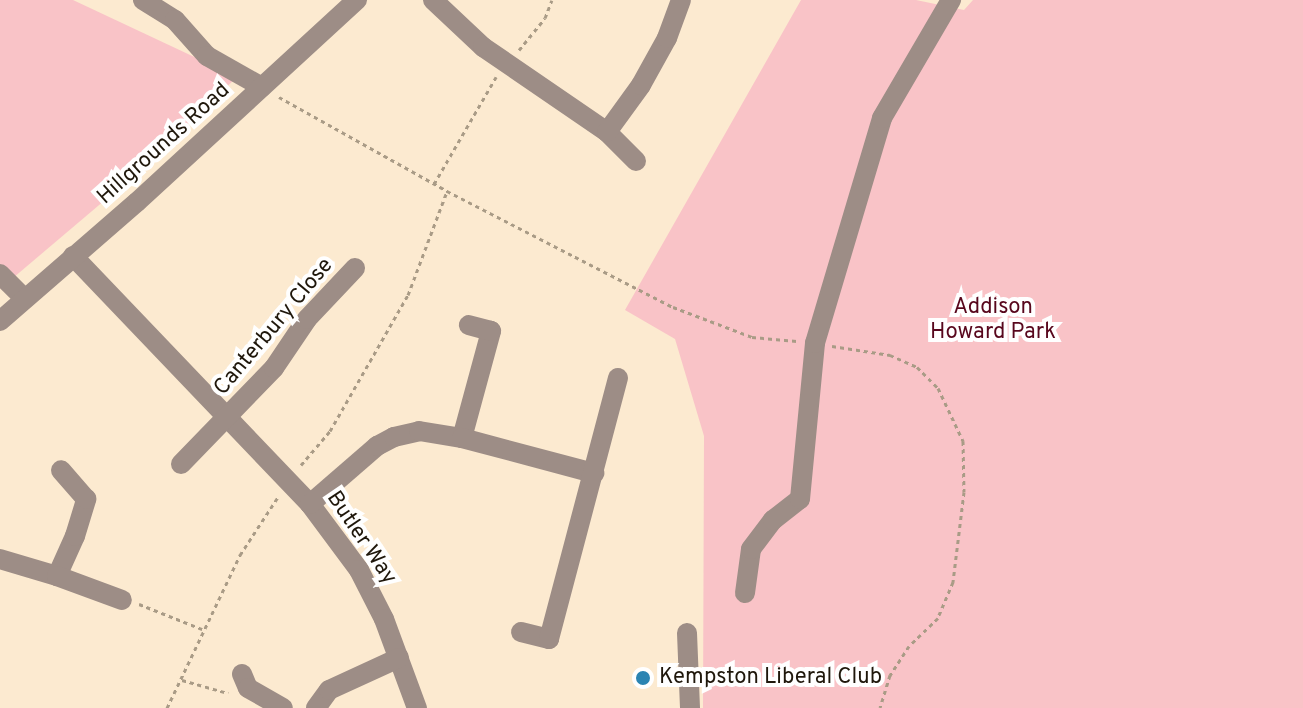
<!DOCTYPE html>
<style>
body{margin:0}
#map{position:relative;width:1303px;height:708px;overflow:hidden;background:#fcead0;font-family:Overpass,sans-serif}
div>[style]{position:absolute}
.green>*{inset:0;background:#f9c3c7}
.path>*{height:3px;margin-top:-1.5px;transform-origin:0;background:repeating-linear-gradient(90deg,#a99b86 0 4px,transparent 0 8px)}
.minor>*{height:20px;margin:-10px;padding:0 10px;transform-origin:10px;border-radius:10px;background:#9d8d86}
.dots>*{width:22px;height:22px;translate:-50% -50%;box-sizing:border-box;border:4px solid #fff;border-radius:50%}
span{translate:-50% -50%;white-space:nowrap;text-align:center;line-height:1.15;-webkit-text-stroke:8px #fff;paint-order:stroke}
.street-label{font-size:22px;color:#1f170b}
.park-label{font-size:22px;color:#58071d}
.poi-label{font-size:22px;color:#1f170b}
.left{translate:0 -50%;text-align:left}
</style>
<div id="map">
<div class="green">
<i style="clip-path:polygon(0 0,73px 0,237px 77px,131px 178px,0 289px)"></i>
<i style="clip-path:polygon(801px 0,916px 0,964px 10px,973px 0,1303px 0,1303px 708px,703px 708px,704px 436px,675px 339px,625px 310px)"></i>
</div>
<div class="path">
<i style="left:519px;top:50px;width:41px;rotate:-50.9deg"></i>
<i style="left:545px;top:18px;width:19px;rotate:-69deg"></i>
<i style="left:279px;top:97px;width:193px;rotate:29.2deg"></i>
<i style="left:447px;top:191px;width:254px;rotate:27.2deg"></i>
<i style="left:673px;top:307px;width:85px;rotate:20.8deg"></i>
<i style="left:752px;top:337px;width:45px;rotate:5.1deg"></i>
<i style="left:434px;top:184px;width:124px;rotate:-59.9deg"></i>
<i style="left:832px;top:346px;width:59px;rotate:8.8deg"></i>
<i style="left:890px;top:355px;width:30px;rotate:24deg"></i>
<i style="left:917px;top:367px;width:30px;rotate:45deg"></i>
<i style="left:938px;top:388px;width:59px;rotate:64.7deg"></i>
<i style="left:963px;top:441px;width:51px;rotate:88.9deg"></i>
<i style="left:964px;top:492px;width:91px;rotate:97deg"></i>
<i style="left:953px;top:582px;width:39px;rotate:113deg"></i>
<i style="left:938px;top:618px;width:40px;rotate:136deg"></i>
<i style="left:909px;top:646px;width:35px;rotate:123deg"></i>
<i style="left:890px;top:675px;width:34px;rotate:107deg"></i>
<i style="left:301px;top:465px;width:45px;rotate:-49.5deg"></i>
<i style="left:330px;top:431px;width:157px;rotate:-60.2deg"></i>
<i style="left:408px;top:295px;width:111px;rotate:-69.4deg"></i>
<i style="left:139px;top:604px;width:68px;rotate:21.6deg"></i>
<i style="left:182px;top:680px;width:48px;rotate:15.8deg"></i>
<i style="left:167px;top:708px;width:170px;rotate:-64.5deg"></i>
<i style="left:240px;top:555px;width:69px;rotate:-56.8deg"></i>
</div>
<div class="minor">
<i style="left:143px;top:0;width:38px;rotate:32deg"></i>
<i style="left:175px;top:20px;width:48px;rotate:48.4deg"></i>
<i style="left:207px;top:56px;width:63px;rotate:29.4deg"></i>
<i style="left:433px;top:0;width:69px;rotate:43.2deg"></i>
<i style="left:483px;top:47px;width:150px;rotate:34.4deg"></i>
<i style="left:607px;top:132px;width:41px;rotate:45deg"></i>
<i style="left:607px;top:132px;width:58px;rotate:-54.1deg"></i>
<i style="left:641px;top:85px;width:54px;rotate:-61deg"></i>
<i style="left:667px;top:38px;width:40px;rotate:-69.8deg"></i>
<i style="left:73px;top:256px;width:343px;rotate:46.3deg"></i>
<i style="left:310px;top:504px;width:82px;rotate:53.4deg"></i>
<i style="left:359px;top:570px;width:55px;rotate:63deg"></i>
<i style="left:384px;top:619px;width:95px;rotate:69.7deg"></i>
<i style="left:0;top:274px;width:35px;rotate:45deg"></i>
<i style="left:0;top:321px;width:181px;rotate:-41deg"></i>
<i style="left:137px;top:202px;width:299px;rotate:-42.6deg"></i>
<i style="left:462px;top:438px;width:111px;rotate:-74.8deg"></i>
<i style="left:491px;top:331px;width:23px;rotate:-165deg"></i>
<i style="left:181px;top:464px;width:134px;rotate:-45.9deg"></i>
<i style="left:274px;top:368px;width:59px;rotate:-56deg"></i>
<i style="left:307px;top:319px;width:70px;rotate:-46.7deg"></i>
<i style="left:310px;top:504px;width:89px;rotate:-40.9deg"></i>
<i style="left:377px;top:446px;width:19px;rotate:-28deg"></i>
<i style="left:394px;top:437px;width:26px;rotate:-13deg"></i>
<i style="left:419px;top:431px;width:44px;rotate:9.2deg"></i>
<i style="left:462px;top:438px;width:137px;rotate:14.9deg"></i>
<i style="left:0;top:559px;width:59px;rotate:16.6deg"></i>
<i style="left:57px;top:576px;width:44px;rotate:-65.8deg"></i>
<i style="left:75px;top:536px;width:39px;rotate:-73deg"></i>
<i style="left:86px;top:499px;width:38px;rotate:-131deg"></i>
<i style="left:57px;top:576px;width:69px;rotate:20.3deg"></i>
<i style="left:745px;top:593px;width:44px;rotate:-82.2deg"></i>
<i style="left:751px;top:549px;width:36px;rotate:-53deg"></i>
<i style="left:773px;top:520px;width:34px;rotate:-38deg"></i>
<i style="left:800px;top:499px;width:157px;rotate:-84.5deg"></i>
<i style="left:815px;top:343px;width:235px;rotate:-73.4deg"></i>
<i style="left:882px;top:118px;width:137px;rotate:-59.7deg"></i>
<i style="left:521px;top:632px;width:29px;rotate:14deg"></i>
<i style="left:549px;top:639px;width:270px;rotate:-75.2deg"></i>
<i style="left:687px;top:633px;width:75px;rotate:87.7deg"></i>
<i style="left:242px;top:674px;width:15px;rotate:67deg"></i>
<i style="left:248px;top:688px;width:40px;rotate:29.7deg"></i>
<i style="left:316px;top:708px;width:22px;rotate:-54deg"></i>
<i style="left:329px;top:690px;width:77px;rotate:-24.6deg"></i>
</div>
<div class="dots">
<i style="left:643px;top:678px;background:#2b84b2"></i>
</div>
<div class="street-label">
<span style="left:164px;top:144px;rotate:-42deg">Hillgrounds Road</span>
<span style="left:274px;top:327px;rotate:-50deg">Canterbury Close</span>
<span style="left:361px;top:538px;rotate:56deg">Butler Way</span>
</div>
<div class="park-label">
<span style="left:993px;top:320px">Addison<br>Howard Park</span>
</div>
<div class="poi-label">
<span class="left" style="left:659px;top:678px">Kempston Liberal Club</span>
</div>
</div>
